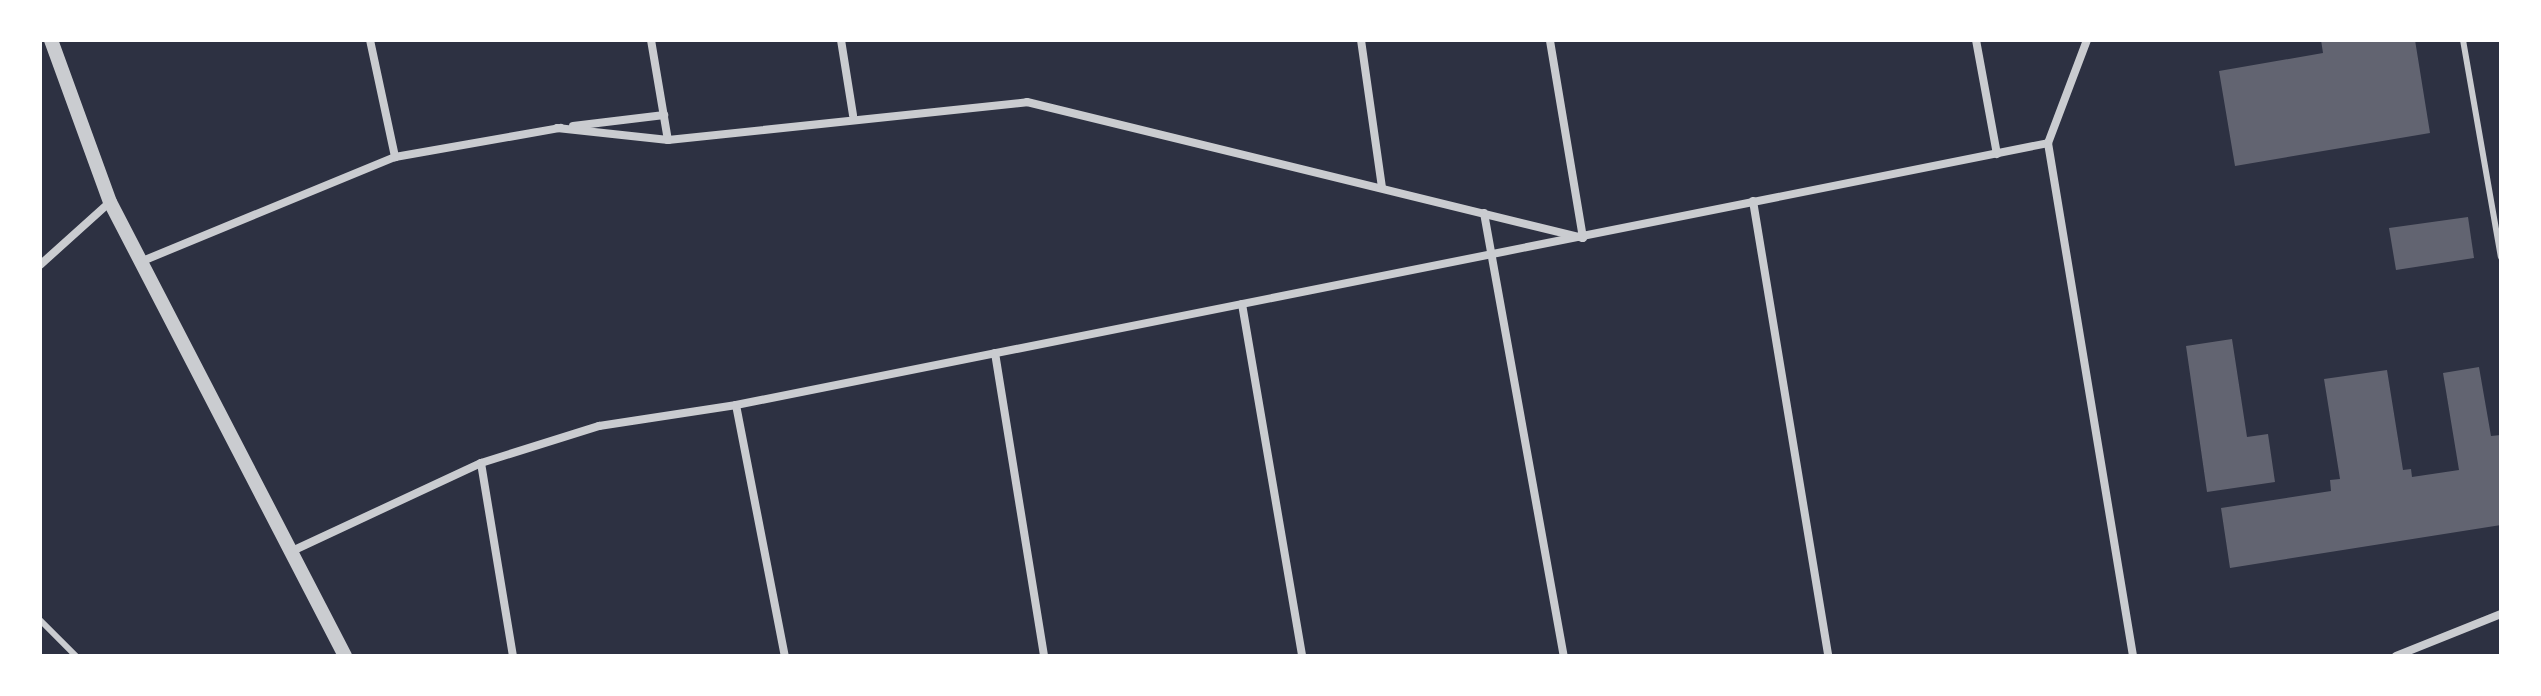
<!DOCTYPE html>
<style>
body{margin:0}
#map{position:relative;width:2541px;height:696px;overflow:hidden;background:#2d3142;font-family:"PT Sans Narrow",sans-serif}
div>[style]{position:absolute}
.building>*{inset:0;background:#626471}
.service>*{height:6px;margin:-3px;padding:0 3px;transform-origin:3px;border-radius:3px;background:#caccd0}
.minor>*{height:8px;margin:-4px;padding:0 4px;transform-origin:4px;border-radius:4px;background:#caccd0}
.tertiary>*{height:14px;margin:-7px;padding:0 7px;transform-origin:7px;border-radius:7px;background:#caccd0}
span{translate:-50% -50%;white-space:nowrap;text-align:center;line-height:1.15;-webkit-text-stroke:7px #fff;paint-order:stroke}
.frame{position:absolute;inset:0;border:42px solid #fff;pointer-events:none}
</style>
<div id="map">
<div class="building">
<i style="clip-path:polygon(2321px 40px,2415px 40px,2430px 133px,2235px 166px,2219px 71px,2323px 53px)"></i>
<i style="clip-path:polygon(2468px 217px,2474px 258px,2396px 270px,2389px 228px)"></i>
<i style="clip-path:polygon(2232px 339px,2247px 437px,2268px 434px,2275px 482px,2207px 492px,2186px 346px)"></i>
<i style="clip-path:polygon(2479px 367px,2491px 436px,2501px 435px,2501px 525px,2230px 568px,2221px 508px,2331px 491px,2330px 480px,2340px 479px,2324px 379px,2387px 370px,2403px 470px,2411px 469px,2412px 477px,2459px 470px,2443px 373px)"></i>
</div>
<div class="service">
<i style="left:2463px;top:40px;width:220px;rotate:80.1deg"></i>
<i style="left:40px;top:620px;width:51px;rotate:45deg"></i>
</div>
<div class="minor">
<i style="left:370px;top:40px;width:120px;rotate:77.9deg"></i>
<i style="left:651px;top:40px;width:101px;rotate:80.4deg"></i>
<i style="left:841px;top:40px;width:76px;rotate:80.9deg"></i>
<i style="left:1361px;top:40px;width:148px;rotate:81.9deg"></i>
<i style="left:1976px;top:40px;width:116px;rotate:79.6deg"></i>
<i style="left:2087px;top:40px;width:110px;rotate:110.7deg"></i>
<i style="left:2048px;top:143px;width:520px;rotate:80.59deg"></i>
<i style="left:573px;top:126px;width:92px;rotate:-6.9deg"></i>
<i style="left:557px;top:128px;width:112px;rotate:6.2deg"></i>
<i style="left:668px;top:140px;width:361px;rotate:-6deg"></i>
<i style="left:1027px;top:102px;width:572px;rotate:13.74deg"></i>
<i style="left:1583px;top:238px;width:201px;rotate:-99.5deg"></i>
<i style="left:1753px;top:201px;width:461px;rotate:80.6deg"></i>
<i style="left:1484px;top:213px;width:450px;rotate:79.8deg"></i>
<i style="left:140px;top:262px;width:276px;rotate:-22.4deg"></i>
<i style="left:395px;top:157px;width:168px;rotate:-10deg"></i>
<i style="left:40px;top:265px;width:94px;rotate:-42deg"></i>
<i style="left:1242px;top:304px;width:357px;rotate:80.3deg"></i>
<i style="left:995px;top:353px;width:307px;rotate:80.8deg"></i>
<i style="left:736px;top:405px;width:256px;rotate:79deg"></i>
<i style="left:481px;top:463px;width:196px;rotate:80.6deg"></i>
<i style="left:290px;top:552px;width:211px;rotate:-25deg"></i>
<i style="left:481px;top:463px;width:124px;rotate:-17.4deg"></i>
<i style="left:599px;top:426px;width:139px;rotate:-8.7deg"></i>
<i style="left:736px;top:405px;width:1338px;rotate:-11.29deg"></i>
<i style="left:2396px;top:656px;width:113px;rotate:-21.8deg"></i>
</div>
<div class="tertiary">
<i style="left:51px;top:40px;width:172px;rotate:70deg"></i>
<i style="left:110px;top:202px;width:511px;rotate:62.63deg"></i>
</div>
<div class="frame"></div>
</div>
